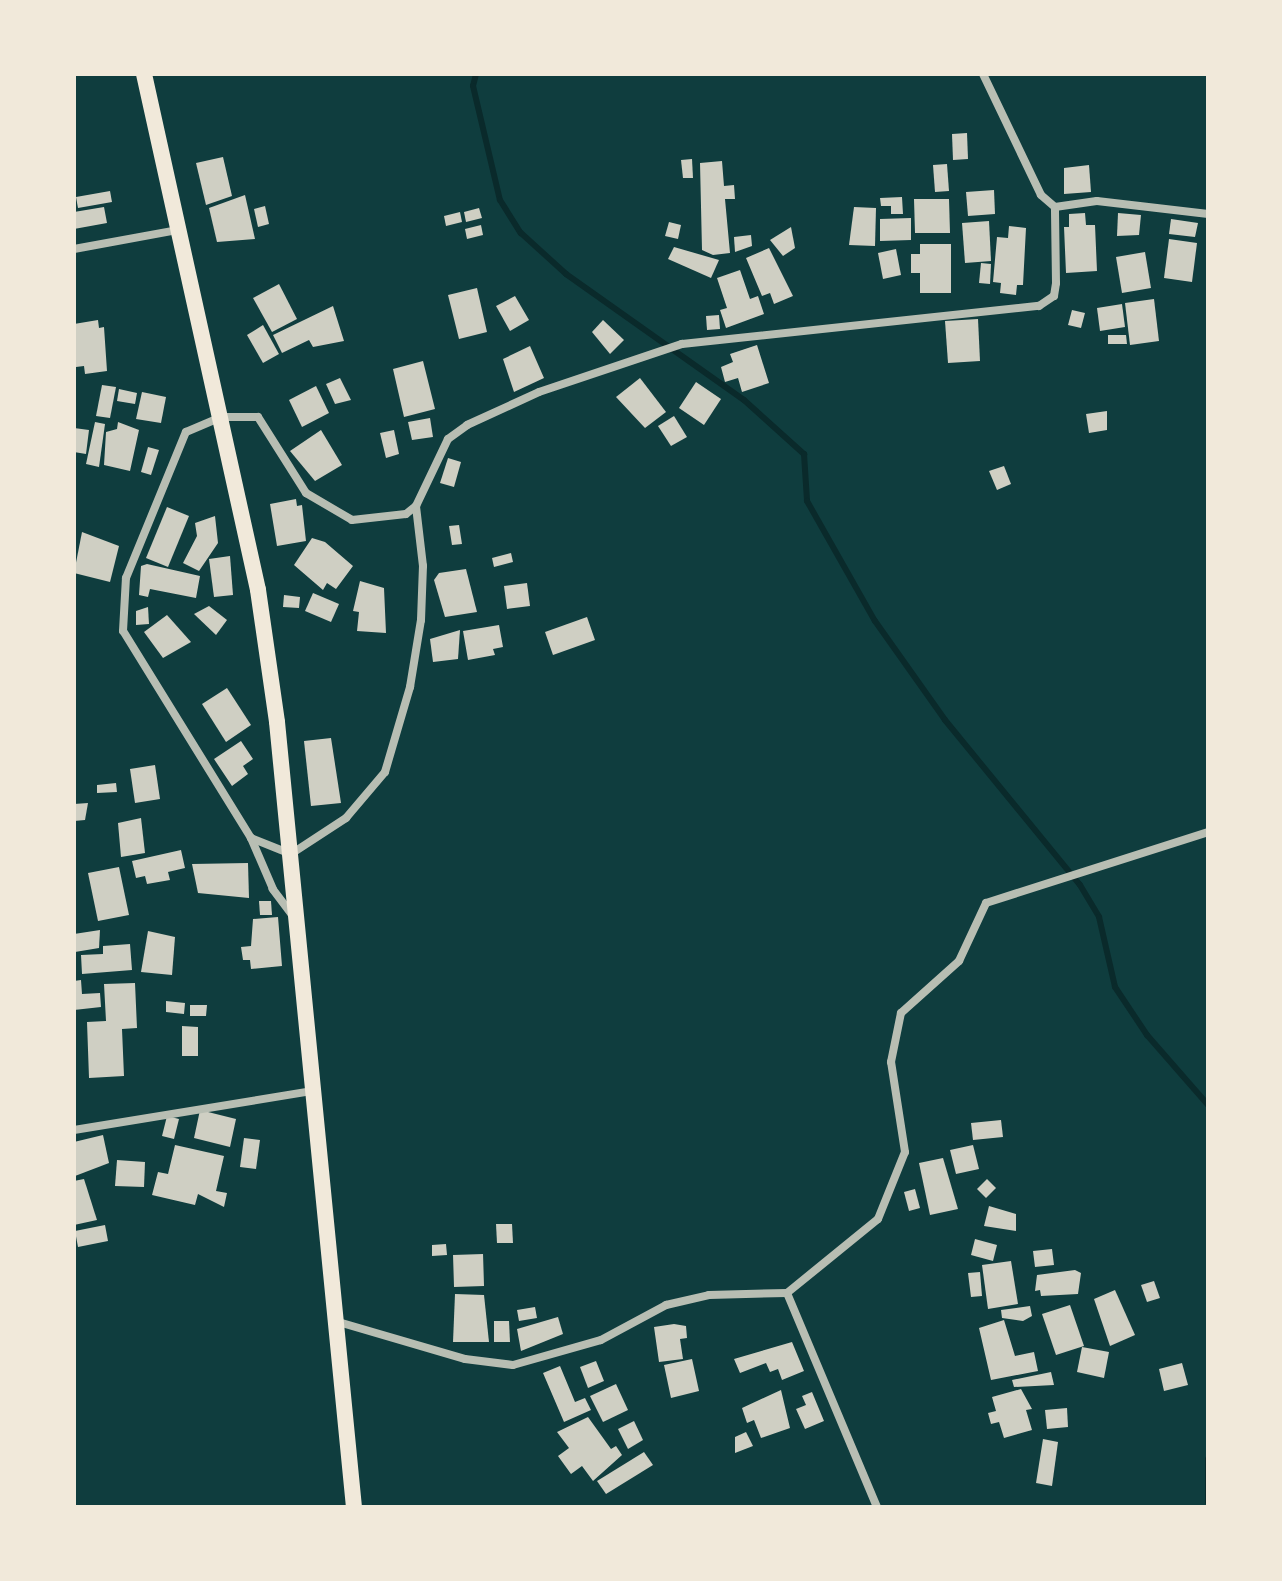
<!DOCTYPE html>
<style>
body{margin:0}
#map{position:relative;width:1282px;height:1581px;overflow:hidden;background:#0f3d3e;font-family:Karla,sans-serif}
div>[style]{position:absolute}
.stream>*{height:6px;margin:-3px;padding:0 3px;transform-origin:3px;border-radius:3px;background:#0a2a2b}
.building>*{inset:0;background:#cfcfc3}
.minor>*{height:8px;margin:-4px;padding:0 4px;transform-origin:4px;border-radius:4px;background:#b8beb3}
.secondary>*{height:16px;margin:-8px;padding:0 8px;transform-origin:8px;border-radius:8px;background:#f1e9da}
span{translate:-50% -50%;white-space:nowrap;text-align:center;line-height:1.15;-webkit-text-stroke:8px #f1e9da;paint-order:stroke}
.frame{position:absolute;inset:0;border:76px solid #f1e9da;pointer-events:none}
</style>
<div id="map">
<div class="stream">
<i style="left:476px;top:74px;width:12px;rotate:104deg"></i>
<i style="left:473px;top:86px;width:117px;rotate:76.7deg"></i>
<i style="left:500px;top:200px;width:39px;rotate:58deg"></i>
<i style="left:521px;top:233px;width:61px;rotate:42.3deg"></i>
<i style="left:566px;top:274px;width:218px;rotate:35.3deg"></i>
<i style="left:744px;top:400px;width:81px;rotate:42deg"></i>
<i style="left:804px;top:454px;width:47px;rotate:86.3deg"></i>
<i style="left:807px;top:501px;width:138px;rotate:60.5deg"></i>
<i style="left:875px;top:621px;width:121px;rotate:54.7deg"></i>
<i style="left:945px;top:720px;width:213px;rotate:50.7deg"></i>
<i style="left:1080px;top:885px;width:37px;rotate:59deg"></i>
<i style="left:1099px;top:917px;width:72px;rotate:77.1deg"></i>
<i style="left:1115px;top:987px;width:58px;rotate:56.3deg"></i>
<i style="left:1147px;top:1035px;width:93px;rotate:48.9deg"></i>
<i style="left:1208px;top:1459px;width:43px;rotate:90deg"></i>
</div>
<div class="building">
<i style="clip-path:polygon(967px 133px,968px 159px,953px 160px,952px 134px)"></i>
<i style="clip-path:polygon(223px 157px,232px 196px,206px 205px,196px 163px)"></i>
<i style="clip-path:polygon(692px 159px,693px 178px,683px 178px,681px 160px)"></i>
<i style="clip-path:polygon(722px 161px,724px 186px,734px 185px,735px 199px,725px 199px,730px 253px,713px 255px,702px 250px,700px 163px)"></i>
<i style="clip-path:polygon(947px 164px,949px 191px,935px 192px,933px 165px)"></i>
<i style="clip-path:polygon(1089px 165px,1091px 192px,1064px 194px,1064px 168px)"></i>
<i style="clip-path:polygon(994px 190px,995px 214px,968px 216px,966px 192px)"></i>
<i style="clip-path:polygon(110px 191px,112px 202px,78px 208px,76px 197px)"></i>
<i style="clip-path:polygon(245px 195px,255px 239px,217px 242px,209px 208px)"></i>
<i style="clip-path:polygon(902px 197px,903px 214px,891px 214px,891px 206px,881px 206px,880px 198px)"></i>
<i style="clip-path:polygon(914px 199px,949px 199px,950px 233px,915px 233px)"></i>
<i style="clip-path:polygon(265px 206px,269px 224px,258px 227px,254px 209px)"></i>
<i style="clip-path:polygon(104px 207px,107px 223px,74px 229px,74px 212px)"></i>
<i style="clip-path:polygon(854px 207px,876px 208px,875px 246px,849px 245px)"></i>
<i style="clip-path:polygon(479px 208px,482px 218px,466px 222px,464px 212px)"></i>
<i style="clip-path:polygon(460px 212px,462px 222px,446px 226px,444px 216px)"></i>
<i style="clip-path:polygon(1085px 213px,1086px 225px,1095px 225px,1097px 271px,1066px 273px,1064px 227px,1069px 227px,1069px 214px)"></i>
<i style="clip-path:polygon(1118px 213px,1141px 215px,1139px 235px,1117px 236px)"></i>
<i style="clip-path:polygon(911px 218px,911px 240px,880px 241px,880px 219px)"></i>
<i style="clip-path:polygon(1171px 219px,1198px 223px,1195px 237px,1169px 234px)"></i>
<i style="clip-path:polygon(989px 221px,991px 261px,965px 263px,962px 223px)"></i>
<i style="clip-path:polygon(669px 222px,681px 225px,678px 239px,665px 236px)"></i>
<i style="clip-path:polygon(481px 225px,483px 235px,467px 239px,465px 229px)"></i>
<i style="clip-path:polygon(1009px 226px,1026px 228px,1023px 285px,1017px 285px,1016px 295px,1000px 293px,1001px 283px,993px 282px,997px 237px,1008px 238px)"></i>
<i style="clip-path:polygon(791px 227px,795px 248px,783px 256px,770px 240px)"></i>
<i style="clip-path:polygon(751px 235px,752px 246px,735px 252px,734px 237px)"></i>
<i style="clip-path:polygon(1169px 239px,1197px 243px,1192px 282px,1164px 278px)"></i>
<i style="clip-path:polygon(920px 244px,951px 244px,951px 293px,920px 293px,920px 273px,911px 273px,911px 254px,920px 254px)"></i>
<i style="clip-path:polygon(674px 247px,719px 260px,711px 278px,668px 259px)"></i>
<i style="clip-path:polygon(769px 248px,793px 296px,774px 304px,770px 293px,762px 296px,746px 258px)"></i>
<i style="clip-path:polygon(896px 249px,901px 275px,883px 279px,878px 253px)"></i>
<i style="clip-path:polygon(1145px 252px,1151px 288px,1122px 293px,1116px 257px)"></i>
<i style="clip-path:polygon(981px 263px,991px 264px,990px 284px,979px 283px)"></i>
<i style="clip-path:polygon(740px 270px,750px 299px,758px 296px,764px 314px,726px 328px,720px 310px,727px 308px,717px 278px)"></i>
<i style="clip-path:polygon(279px 284px,297px 319px,272px 332px,253px 298px)"></i>
<i style="clip-path:polygon(477px 288px,487px 332px,459px 339px,448px 295px)"></i>
<i style="clip-path:polygon(515px 296px,529px 320px,510px 331px,496px 306px)"></i>
<i style="clip-path:polygon(1154px 299px,1159px 341px,1130px 345px,1125px 303px)"></i>
<i style="clip-path:polygon(1122px 304px,1125px 327px,1100px 331px,1097px 308px)"></i>
<i style="clip-path:polygon(333px 306px,344px 341px,313px 347px,309px 340px,282px 353px,273px 335px)"></i>
<i style="clip-path:polygon(1072px 310px,1085px 313px,1081px 328px,1068px 325px)"></i>
<i style="clip-path:polygon(719px 315px,720px 329px,707px 330px,706px 316px)"></i>
<i style="clip-path:polygon(978px 319px,980px 361px,948px 363px,945px 321px)"></i>
<i style="clip-path:polygon(98px 320px,99px 328px,104px 327px,107px 371px,85px 374px,84px 366px,76px 367px,74px 324px)"></i>
<i style="clip-path:polygon(603px 320px,624px 340px,610px 354px,592px 332px)"></i>
<i style="clip-path:polygon(263px 325px,279px 354px,263px 363px,247px 335px)"></i>
<i style="clip-path:polygon(1108px 335px,1126px 335px,1127px 344px,1108px 344px)"></i>
<i style="clip-path:polygon(757px 345px,769px 383px,742px 392px,738px 378px,725px 382px,721px 367px,733px 362px,730px 354px)"></i>
<i style="clip-path:polygon(530px 346px,544px 378px,514px 392px,503px 359px)"></i>
<i style="clip-path:polygon(423px 361px,435px 409px,404px 417px,393px 369px)"></i>
<i style="clip-path:polygon(340px 378px,351px 400px,335px 404px,326px 384px)"></i>
<i style="clip-path:polygon(640px 378px,666px 412px,645px 428px,616px 397px)"></i>
<i style="clip-path:polygon(696px 382px,721px 399px,704px 425px,679px 408px)"></i>
<i style="clip-path:polygon(102px 385px,116px 387px,110px 418px,96px 416px)"></i>
<i style="clip-path:polygon(316px 386px,329px 413px,302px 427px,289px 400px)"></i>
<i style="clip-path:polygon(119px 389px,137px 393px,135px 404px,117px 401px)"></i>
<i style="clip-path:polygon(142px 392px,166px 397px,161px 423px,136px 419px)"></i>
<i style="clip-path:polygon(1107px 411px,1107px 430px,1089px 433px,1086px 414px)"></i>
<i style="clip-path:polygon(674px 416px,687px 437px,671px 446px,658px 426px)"></i>
<i style="clip-path:polygon(430px 418px,433px 437px,412px 440px,408px 422px)"></i>
<i style="clip-path:polygon(95px 422px,105px 424px,99px 467px,86px 464px)"></i>
<i style="clip-path:polygon(118px 422px,139px 430px,130px 471px,104px 465px,106px 432px,117px 429px)"></i>
<i style="clip-path:polygon(74px 428px,89px 430px,86px 454px,74px 452px)"></i>
<i style="clip-path:polygon(321px 430px,342px 465px,315px 481px,290px 451px)"></i>
<i style="clip-path:polygon(394px 430px,399px 454px,386px 458px,380px 433px)"></i>
<i style="clip-path:polygon(148px 447px,159px 450px,151px 475px,141px 472px)"></i>
<i style="clip-path:polygon(448px 458px,461px 462px,454px 487px,440px 483px)"></i>
<i style="clip-path:polygon(1004px 466px,1011px 484px,997px 490px,989px 471px)"></i>
<i style="clip-path:polygon(296px 499px,297px 506px,302px 505px,306px 541px,277px 546px,270px 504px)"></i>
<i style="clip-path:polygon(167px 507px,189px 516px,168px 567px,146px 558px)"></i>
<i style="clip-path:polygon(215px 516px,218px 543px,199px 571px,183px 563px,197px 536px,195px 523px)"></i>
<i style="clip-path:polygon(459px 525px,462px 544px,452px 545px,449px 526px)"></i>
<i style="clip-path:polygon(82px 532px,119px 546px,110px 582px,74px 573px)"></i>
<i style="clip-path:polygon(312px 538px,325px 542px,353px 566px,336px 589px,327px 583px,323px 590px,294px 565px)"></i>
<i style="clip-path:polygon(511px 553px,513px 562px,494px 567px,492px 558px)"></i>
<i style="clip-path:polygon(230px 556px,233px 595px,214px 597px,209px 559px)"></i>
<i style="clip-path:polygon(147px 564px,200px 576px,196px 598px,150px 589px,148px 597px,139px 595px,141px 566px)"></i>
<i style="clip-path:polygon(466px 569px,477px 612px,445px 617px,434px 580px,439px 573px)"></i>
<i style="clip-path:polygon(360px 581px,384px 588px,386px 633px,357px 631px,359px 612px,353px 611px)"></i>
<i style="clip-path:polygon(527px 583px,530px 606px,507px 609px,504px 586px)"></i>
<i style="clip-path:polygon(313px 593px,339px 604px,331px 622px,305px 611px)"></i>
<i style="clip-path:polygon(284px 595px,300px 597px,299px 608px,283px 607px)"></i>
<i style="clip-path:polygon(209px 606px,227px 620px,216px 635px,194px 614px)"></i>
<i style="clip-path:polygon(148px 607px,149px 624px,136px 625px,136px 611px)"></i>
<i style="clip-path:polygon(167px 615px,191px 642px,163px 658px,144px 632px)"></i>
<i style="clip-path:polygon(587px 617px,595px 640px,553px 655px,545px 632px)"></i>
<i style="clip-path:polygon(499px 625px,503px 647px,493px 649px,495px 655px,468px 660px,463px 631px)"></i>
<i style="clip-path:polygon(460px 630px,458px 659px,433px 662px,430px 639px)"></i>
<i style="clip-path:polygon(227px 688px,251px 725px,226px 742px,202px 704px)"></i>
<i style="clip-path:polygon(331px 738px,341px 803px,311px 806px,304px 741px)"></i>
<i style="clip-path:polygon(241px 741px,253px 759px,243px 766px,248px 774px,232px 786px,214px 759px)"></i>
<i style="clip-path:polygon(155px 765px,160px 799px,135px 803px,130px 769px)"></i>
<i style="clip-path:polygon(116px 783px,117px 792px,97px 793px,97px 785px)"></i>
<i style="clip-path:polygon(88px 803px,85px 820px,74px 821px,74px 804px)"></i>
<i style="clip-path:polygon(141px 818px,145px 853px,121px 857px,118px 823px)"></i>
<i style="clip-path:polygon(181px 850px,185px 868px,168px 872px,170px 880px,147px 884px,145px 876px,136px 878px,132px 861px)"></i>
<i style="clip-path:polygon(248px 863px,249px 898px,198px 893px,192px 864px)"></i>
<i style="clip-path:polygon(119px 867px,129px 915px,98px 921px,88px 873px)"></i>
<i style="clip-path:polygon(259px 901px,271px 901px,272px 915px,260px 915px)"></i>
<i style="clip-path:polygon(278px 917px,282px 966px,251px 969px,250px 960px,243px 960px,241px 947px,251px 946px,253px 919px)"></i>
<i style="clip-path:polygon(100px 930px,99px 948px,75px 952px,74px 934px)"></i>
<i style="clip-path:polygon(148px 931px,175px 937px,172px 975px,141px 972px)"></i>
<i style="clip-path:polygon(130px 944px,132px 970px,82px 974px,81px 955px,103px 954px,103px 946px)"></i>
<i style="clip-path:polygon(81px 980px,82px 994px,100px 993px,101px 1007px,74px 1010px,74px 981px)"></i>
<i style="clip-path:polygon(135px 983px,137px 1028px,122px 1029px,124px 1076px,89px 1078px,87px 1022px,106px 1021px,104px 984px)"></i>
<i style="clip-path:polygon(166px 1001px,185px 1003px,184px 1014px,166px 1012px)"></i>
<i style="clip-path:polygon(190px 1005px,207px 1005px,206px 1016px,190px 1016px)"></i>
<i style="clip-path:polygon(182px 1026px,198px 1027px,198px 1056px,182px 1056px)"></i>
<i style="clip-path:polygon(200px 1110px,236px 1119px,230px 1147px,194px 1138px)"></i>
<i style="clip-path:polygon(167px 1116px,179px 1119px,174px 1139px,162px 1136px)"></i>
<i style="clip-path:polygon(1001px 1120px,1003px 1137px,973px 1140px,971px 1123px)"></i>
<i style="clip-path:polygon(103px 1135px,109px 1163px,75px 1176px,74px 1142px)"></i>
<i style="clip-path:polygon(244px 1138px,260px 1140px,256px 1169px,240px 1167px)"></i>
<i style="clip-path:polygon(175px 1145px,224px 1156px,216px 1191px,227px 1193px,224px 1207px,198px 1194px,195px 1205px,152px 1195px,158px 1172px,168px 1174px)"></i>
<i style="clip-path:polygon(973px 1145px,979px 1169px,956px 1174px,950px 1150px)"></i>
<i style="clip-path:polygon(943px 1158px,958px 1209px,930px 1215px,919px 1163px)"></i>
<i style="clip-path:polygon(117px 1160px,145px 1162px,144px 1187px,115px 1186px)"></i>
<i style="clip-path:polygon(84px 1179px,97px 1220px,74px 1225px,74px 1181px)"></i>
<i style="clip-path:polygon(987px 1179px,996px 1188px,986px 1198px,977px 1189px)"></i>
<i style="clip-path:polygon(915px 1189px,920px 1208px,909px 1211px,904px 1192px)"></i>
<i style="clip-path:polygon(989px 1206px,1016px 1214px,1016px 1231px,984px 1226px)"></i>
<i style="clip-path:polygon(496px 1224px,512px 1224px,513px 1243px,497px 1243px)"></i>
<i style="clip-path:polygon(105px 1225px,108px 1241px,78px 1247px,75px 1231px)"></i>
<i style="clip-path:polygon(975px 1239px,997px 1245px,993px 1261px,971px 1255px)"></i>
<i style="clip-path:polygon(446px 1244px,447px 1255px,432px 1256px,432px 1245px)"></i>
<i style="clip-path:polygon(1052px 1249px,1054px 1265px,1035px 1267px,1033px 1251px)"></i>
<i style="clip-path:polygon(483px 1254px,484px 1286px,454px 1287px,453px 1255px)"></i>
<i style="clip-path:polygon(1011px 1261px,1018px 1304px,988px 1309px,982px 1265px)"></i>
<i style="clip-path:polygon(1075px 1270px,1081px 1273px,1078px 1294px,1041px 1296px,1040px 1290px,1035px 1291px,1037px 1275px)"></i>
<i style="clip-path:polygon(980px 1272px,982px 1296px,971px 1297px,968px 1273px)"></i>
<i style="clip-path:polygon(1154px 1281px,1160px 1298px,1147px 1302px,1141px 1285px)"></i>
<i style="clip-path:polygon(1115px 1290px,1135px 1335px,1110px 1346px,1094px 1299px)"></i>
<i style="clip-path:polygon(455px 1294px,484px 1295px,489px 1342px,453px 1342px)"></i>
<i style="clip-path:polygon(1070px 1305px,1084px 1346px,1056px 1355px,1042px 1314px)"></i>
<i style="clip-path:polygon(1030px 1306px,1032px 1316px,1023px 1321px,1002px 1318px,1001px 1310px)"></i>
<i style="clip-path:polygon(535px 1307px,537px 1318px,519px 1321px,517px 1310px)"></i>
<i style="clip-path:polygon(558px 1317px,563px 1334px,521px 1351px,517px 1329px)"></i>
<i style="clip-path:polygon(1004px 1320px,1015px 1356px,1034px 1352px,1038px 1371px,991px 1380px,979px 1328px)"></i>
<i style="clip-path:polygon(494px 1321px,509px 1321px,510px 1342px,494px 1342px)"></i>
<i style="clip-path:polygon(674px 1324px,686px 1326px,687px 1338px,680px 1339px,683px 1359px,659px 1362px,654px 1327px)"></i>
<i style="clip-path:polygon(792px 1342px,804px 1371px,782px 1380px,778px 1369px,770px 1372px,766px 1363px,740px 1373px,734px 1359px)"></i>
<i style="clip-path:polygon(1082px 1347px,1109px 1352px,1104px 1378px,1077px 1372px)"></i>
<i style="clip-path:polygon(692px 1359px,699px 1391px,671px 1398px,664px 1365px)"></i>
<i style="clip-path:polygon(596px 1361px,604px 1381px,588px 1388px,580px 1367px)"></i>
<i style="clip-path:polygon(1182px 1363px,1188px 1385px,1164px 1391px,1159px 1369px)"></i>
<i style="clip-path:polygon(560px 1366px,575px 1402px,585px 1398px,591px 1410px,564px 1422px,543px 1373px)"></i>
<i style="clip-path:polygon(1051px 1372px,1054px 1385px,1014px 1387px,1012px 1380px)"></i>
<i style="clip-path:polygon(616px 1384px,628px 1410px,603px 1422px,590px 1396px)"></i>
<i style="clip-path:polygon(1021px 1389px,1032px 1409px,1026px 1410px,1032px 1430px,1004px 1438px,999px 1422px,991px 1424px,988px 1413px,996px 1411px,992px 1397px)"></i>
<i style="clip-path:polygon(781px 1390px,790px 1428px,761px 1438px,754px 1420px,747px 1423px,742px 1408px)"></i>
<i style="clip-path:polygon(812px 1392px,824px 1421px,805px 1429px,796px 1409px,806px 1405px,802px 1396px)"></i>
<i style="clip-path:polygon(1067px 1408px,1068px 1427px,1047px 1429px,1045px 1410px)"></i>
<i style="clip-path:polygon(588px 1417px,611px 1449px,616px 1446px,622px 1455px,593px 1481px,582px 1466px,571px 1474px,558px 1456px,569px 1448px,557px 1432px)"></i>
<i style="clip-path:polygon(634px 1421px,643px 1440px,628px 1449px,618px 1429px)"></i>
<i style="clip-path:polygon(746px 1432px,753px 1446px,735px 1453px,735px 1437px)"></i>
<i style="clip-path:polygon(1043px 1439px,1058px 1442px,1052px 1486px,1036px 1483px)"></i>
<i style="clip-path:polygon(644px 1452px,653px 1465px,606px 1494px,597px 1481px)"></i>
</div>
<div class="minor">
<i style="left:983px;top:74px;width:134px;rotate:64.4deg"></i>
<i style="left:1041px;top:195px;width:18px;rotate:41deg"></i>
<i style="left:74px;top:249px;width:106px;rotate:-10.4deg"></i>
<i style="left:251px;top:838px;width:43px;rotate:21.8deg"></i>
<i style="left:291px;top:854px;width:66px;rotate:-33.2deg"></i>
<i style="left:346px;top:818px;width:60px;rotate:-49.7deg"></i>
<i style="left:385px;top:772px;width:89px;rotate:-73.6deg"></i>
<i style="left:410px;top:687px;width:68px;rotate:-80.7deg"></i>
<i style="left:421px;top:620px;width:54px;rotate:-87.9deg"></i>
<i style="left:423px;top:566px;width:60px;rotate:-96.7deg"></i>
<i style="left:293px;top:916px;width:34px;rotate:-127deg"></i>
<i style="left:273px;top:889px;width:56px;rotate:-113.3deg"></i>
<i style="left:251px;top:838px;width:243px;rotate:-121.7deg"></i>
<i style="left:123px;top:631px;width:53px;rotate:-86.8deg"></i>
<i style="left:126px;top:578px;width:158px;rotate:-67.7deg"></i>
<i style="left:186px;top:432px;width:39px;rotate:-23deg"></i>
<i style="left:222px;top:417px;width:36px"></i>
<i style="left:258px;top:417px;width:90px;rotate:57.7deg"></i>
<i style="left:306px;top:493px;width:53px;rotate:30.4deg"></i>
<i style="left:352px;top:520px;width:54px;rotate:-6.3deg"></i>
<i style="left:406px;top:514px;width:13px;rotate:-39deg"></i>
<i style="left:416px;top:506px;width:74px;rotate:-64.5deg"></i>
<i style="left:448px;top:439px;width:24px;rotate:-36deg"></i>
<i style="left:467px;top:425px;width:79px;rotate:-24.6deg"></i>
<i style="left:539px;top:392px;width:151px;rotate:-18.6deg"></i>
<i style="left:682px;top:344px;width:359px;rotate:-6.1deg"></i>
<i style="left:1039px;top:306px;width:18px;rotate:-34deg"></i>
<i style="left:1054px;top:296px;width:13px;rotate:-81deg"></i>
<i style="left:1056px;top:283px;width:76px;rotate:-90.8deg"></i>
<i style="left:1055px;top:207px;width:42px;rotate:-8.1deg"></i>
<i style="left:1097px;top:201px;width:112px;rotate:6.7deg"></i>
<i style="left:74px;top:1130px;width:242px;rotate:-9.3deg"></i>
<i style="left:787px;top:1293px;width:232px;rotate:67.2deg"></i>
<i style="left:335px;top:1321px;width:135px;rotate:16.3deg"></i>
<i style="left:465px;top:1359px;width:48px;rotate:7.1deg"></i>
<i style="left:513px;top:1365px;width:91px;rotate:-15.9deg"></i>
<i style="left:601px;top:1340px;width:74px;rotate:-28.3deg"></i>
<i style="left:666px;top:1305px;width:44px;rotate:-13.1deg"></i>
<i style="left:709px;top:1295px;width:78px;rotate:-1.5deg"></i>
<i style="left:787px;top:1293px;width:117px;rotate:-39.1deg"></i>
<i style="left:878px;top:1219px;width:72px;rotate:-68.1deg"></i>
<i style="left:905px;top:1152px;width:91px;rotate:-98.8deg"></i>
<i style="left:891px;top:1062px;width:50px;rotate:-78.5deg"></i>
<i style="left:901px;top:1013px;width:78px;rotate:-41.9deg"></i>
<i style="left:959px;top:961px;width:64px;rotate:-65deg"></i>
<i style="left:986px;top:903px;width:233px;rotate:-17.7deg"></i>
</div>
<div class="secondary">
<i style="left:144px;top:74px;width:528px;rotate:77.54deg"></i>
<i style="left:258px;top:590px;width:133px;rotate:81.8deg"></i>
<i style="left:277px;top:722px;width:789px;rotate:84.4deg"></i>
</div>
<div class="frame"></div>
</div>
